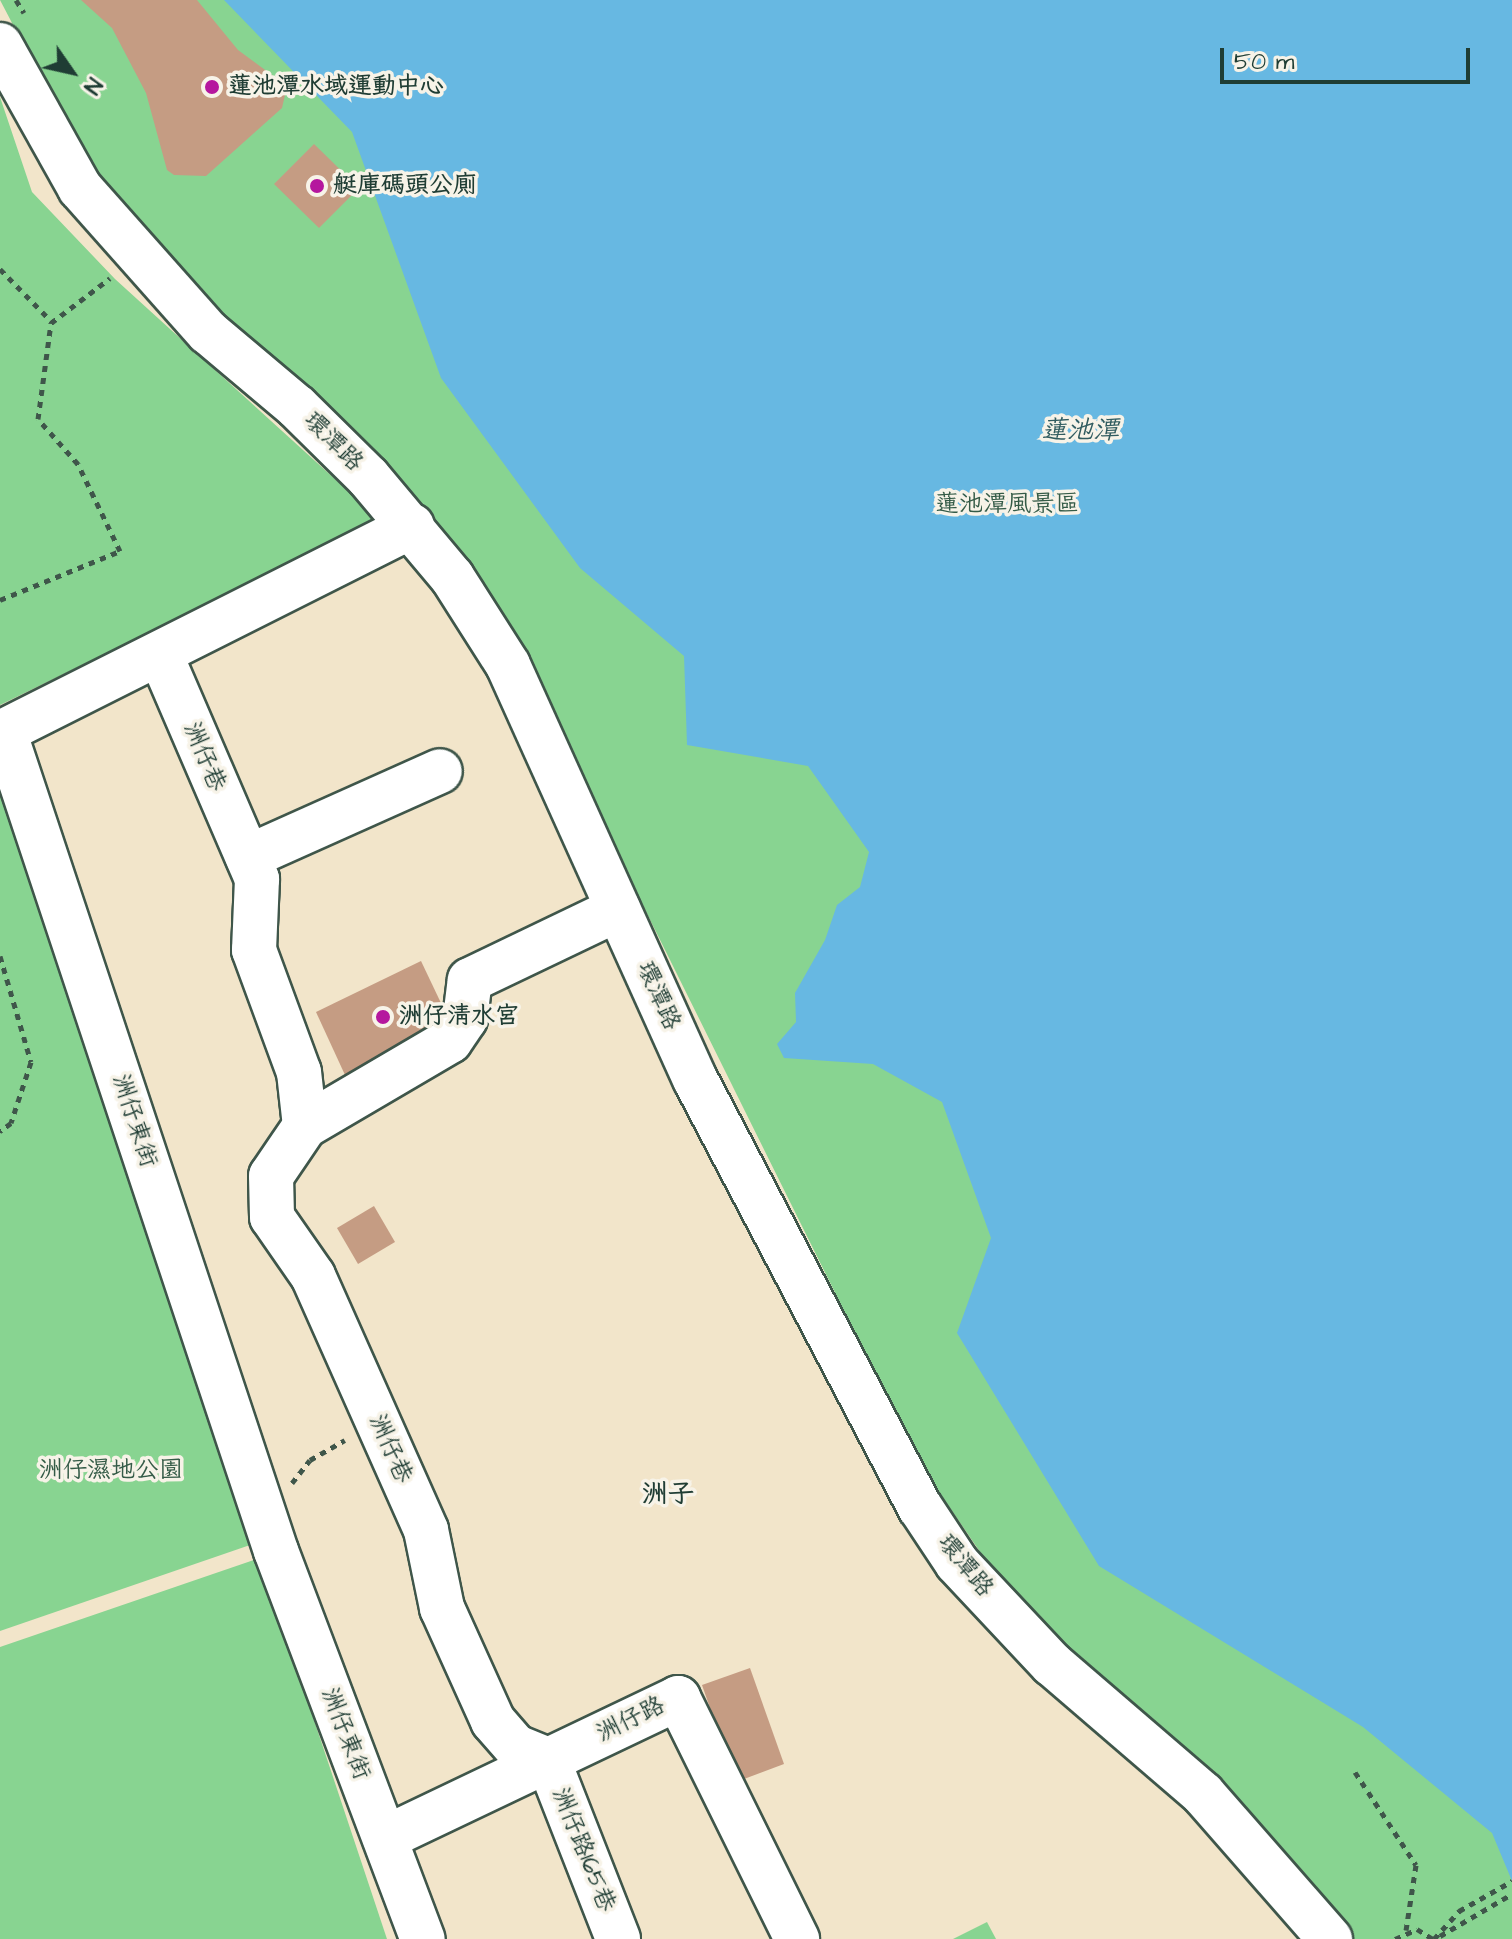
<!DOCTYPE html>
<meta charset="utf-8">
<style>
body{margin:0}
#map{position:relative;width:1512px;height:1939px;overflow:hidden;background:#f2e5ca;font-family:"Architects Daughter","LXGW WenKai TC",sans-serif}
div>[style]{position:absolute}
.green>*{inset:0;background:#88d491}
.water>*{inset:0;background:#67b8e2}
.building>*{inset:0;background:#c59c83}
.path>*{height:5px;margin-top:-2.5px;transform-origin:0;background:repeating-linear-gradient(90deg,#3f564a 0 6px,transparent 0 12px)}
.roads{filter:drop-shadow(2px 0 #3f564a) drop-shadow(-2px 0 #3f564a) drop-shadow(0 2px #3f564a) drop-shadow(0 -2px #3f564a)}
.minor>*{height:44px;margin:-22px;padding:0 22px;transform-origin:22px;border-radius:22px;background:#fff}
.dots>*{width:22px;height:22px;translate:-50% -50%;box-sizing:border-box;border:4px solid #f7f3e8;border-radius:50%}
span{translate:-50% -50%;white-space:nowrap;text-align:center;line-height:1.15;-webkit-text-stroke:7px #f7f3e8;paint-order:stroke}
.poi-label{font-size:24px;color:#1f3d34;font-weight:700}
.left{translate:0 -50%;text-align:left}
.street-label{font-size:24px;color:#1f3d34}
.park-label{font-size:24px;color:#345b47}
.water-label{font-size:26px;color:#315c60;font-style:italic}
.neighbourhood-label{font-size:26px;color:#1f3d34;font-weight:700}
.north{position:absolute;left:32px;top:32px;width:80px;height:80px;-webkit-text-stroke:6px #f7f3e8;paint-order:stroke;rotate:124deg;font-size:22px;font-weight:700;line-height:32px;text-align:center;color:#1f3d34}
.north::after{content:'';display:block;margin:auto;width:28px;height:36px;background:#1f3d34;clip-path:polygon(50% 0,100% 100%,50% 72%,0 100%)}
.scale{position:absolute;left:1220px;top:48px;width:250px;height:36px;box-sizing:border-box;border:4px solid #1f3d34;border-top:0;padding-left:10px;font-size:24px;line-height:28px;white-space:nowrap;color:#1f3d34;-webkit-text-stroke:6px #f7f3e8;paint-order:stroke}
</style>
<div id="map">
<div class="green">
<i style="clip-path:polygon(0 0,1512px 0,1512px 1939px,1339px 1939px,1128px 1709px,1004px 1587px,920px 1464px,485px 587px,438px 526px,191px 286px,88px 168px)"></i>
<i style="clip-path:polygon(0 97px,32px 192px,115px 279px,380px 520px,0 705px)"></i>
<i style="clip-path:polygon(0 793px,253px 1544px,0 1631px)"></i>
<i style="clip-path:polygon(260px 1558px,387px 1939px,0 1939px,0 1647px)"></i>
<i style="clip-path:polygon(987px 1922px,996px 1939px,953px 1939px)"></i>
</div>
<div class="water">
<i style="clip-path:polygon(224px 0,1512px 0,1512px 1881px,1492px 1833px,1363px 1727px,1099px 1566px,957px 1333px,991px 1238px,942px 1102px,873px 1064px,784px 1058px,777px 1044px,796px 1022px,795px 993px,825px 940px,837px 905px,860px 887px,869px 852px,808px 766px,687px 745px,684px 656px,580px 568px,441px 378px,352px 132px)"></i>
</div>
<div class="building">
<i style="clip-path:polygon(81px 0,197px 0,238px 50px,280px 81px,285px 95px,282px 108px,206px 176px,174px 175px,167px 170px,146px 93px,112px 28px)"></i>
<i style="clip-path:polygon(314px 144px,359px 188px,319px 228px,274px 184px)"></i>
<i style="clip-path:polygon(421px 961px,450px 1022px,345px 1075px,316px 1012px)"></i>
<i style="clip-path:polygon(374px 1206px,395px 1242px,358px 1264px,337px 1228px)"></i>
<i style="clip-path:polygon(750px 1668px,784px 1764px,736px 1782px,702px 1685px)"></i>
</div>
<div class="path">
<i style="left:16px;top:0;width:15px;rotate:58deg"></i>
<i style="left:0;top:269px;width:74px;rotate:45.5deg"></i>
<i style="left:0;top:600px;width:130px;rotate:-22.2deg"></i>
<i style="left:120px;top:551px;width:97px;rotate:-115.8deg"></i>
<i style="left:78px;top:464px;width:60px;rotate:-131.6deg"></i>
<i style="left:38px;top:419px;width:97px;rotate:-82.3deg"></i>
<i style="left:51px;top:323px;width:74px;rotate:-37.3deg"></i>
<i style="left:0;top:956px;width:110px;rotate:73.7deg"></i>
<i style="left:31px;top:1062px;width:64px;rotate:108.2deg"></i>
<i style="left:11px;top:1123px;width:14px;rotate:144deg"></i>
<i style="left:292px;top:1483px;width:29px;rotate:-52deg"></i>
<i style="left:310px;top:1460px;width:40px;rotate:-29.7deg"></i>
<i style="left:1355px;top:1772px;width:111px;rotate:56.7deg"></i>
<i style="left:1416px;top:1865px;width:66px;rotate:98.7deg"></i>
<i style="left:1440px;top:1936px;width:83px;rotate:-30.3deg"></i>
<i style="left:1395px;top:1939px;width:24px;rotate:-24deg"></i>
<i style="left:1417px;top:1929px;width:19px;rotate:32deg"></i>
<i style="left:1434px;top:1939px;width:38px;rotate:-48deg"></i>
<i style="left:1459px;top:1911px;width:61px;rotate:-29.5deg"></i>
</div>
<div class="roads">
<div class="minor">
<i style="left:0;top:45px;width:164px;rotate:60.8deg"></i>
<i style="left:80px;top:188px;width:193px;rotate:48.4deg"></i>
<i style="left:208px;top:332px;width:116px;rotate:40.1deg"></i>
<i style="left:297px;top:407px;width:100px;rotate:44.6deg"></i>
<i style="left:368px;top:477px;width:131px;rotate:50deg"></i>
<i style="left:452px;top:577px;width:104px;rotate:57.5deg"></i>
<i style="left:508px;top:665px;width:454px;rotate:65.7deg"></i>
<i style="left:695px;top:1079px;width:484px;rotate:62.3deg"></i>
<i style="left:920px;top:1507px;width:67px;rotate:56.5deg"></i>
<i style="left:957px;top:1563px;width:139px;rotate:46.8deg"></i>
<i style="left:1052px;top:1664px;width:199px;rotate:40.7deg"></i>
<i style="left:1203px;top:1794px;width:193px;rotate:48.8deg"></i>
<i style="left:412px;top:526px;width:457px;rotate:153.3deg"></i>
<i style="left:4px;top:731px;width:864px;rotate:71.65deg"></i>
<i style="left:276px;top:1551px;width:415px;rotate:69.3deg"></i>
<i style="left:161px;top:656px;width:243px;rotate:66.7deg"></i>
<i style="left:257px;top:879px;width:71px;rotate:92.4deg"></i>
<i style="left:254px;top:950px;width:130px;rotate:69.8deg"></i>
<i style="left:299px;top:1072px;width:54px;rotate:83.7deg"></i>
<i style="left:305px;top:1126px;width:60px;rotate:124.2deg"></i>
<i style="left:271px;top:1176px;width:41px;rotate:88.6deg"></i>
<i style="left:272px;top:1217px;width:72px;rotate:55.2deg"></i>
<i style="left:313px;top:1276px;width:278px;rotate:66deg"></i>
<i style="left:426px;top:1530px;width:80px;rotate:78.4deg"></i>
<i style="left:442px;top:1608px;width:124px;rotate:65.7deg"></i>
<i style="left:493px;top:1721px;width:35px;rotate:49deg"></i>
<i style="left:516px;top:1747px;width:35px;rotate:22deg"></i>
<i style="left:548px;top:1760px;width:192px;rotate:68.6deg"></i>
<i style="left:248px;top:857px;width:210px;rotate:-24.1deg"></i>
<i style="left:305px;top:1126px;width:168px;rotate:-30.4deg"></i>
<i style="left:450px;top:1041px;width:27px;rotate:-56deg"></i>
<i style="left:465px;top:1019px;width:39px;rotate:-83deg"></i>
<i style="left:470px;top:980px;width:164px;rotate:-25.6deg"></i>
<i style="left:385px;top:1838px;width:325px;rotate:-25.5deg"></i>
<i style="left:678px;top:1698px;width:269px;rotate:63.7deg"></i>
</div>
</div>
<div class="dots">
<i style="left:212px;top:87px;background:#b5179e"></i>
<i style="left:317px;top:186px;background:#b5179e"></i>
<i style="left:383px;top:1017px;background:#b5179e"></i>
</div>
<div class="poi-label">
<span class="left" style="left:228px;top:87px">蓮池潭水域運動中心</span>
<span class="left" style="left:333px;top:186px">艇庫碼頭公廁</span>
<span class="left" style="left:399px;top:1017px">洲仔清水宮</span>
</div>
<div class="street-label">
<span style="left:333px;top:442px;rotate:45deg">環潭路</span>
<span style="left:204px;top:757px;rotate:67deg">洲仔巷</span>
<span style="left:658px;top:996px;rotate:66deg">環潭路</span>
<span style="left:134px;top:1121px;rotate:72deg">洲仔東街</span>
<span style="left:390px;top:1449px;rotate:66deg">洲仔巷</span>
<span style="left:965px;top:1566px;rotate:51deg">環潭路</span>
<span style="left:631px;top:1720px;rotate:-26deg">洲仔路</span>
<span style="left:345px;top:1734px;rotate:69deg">洲仔東街</span>
<span style="left:583px;top:1850px;rotate:68deg">洲仔路165巷</span>
</div>
<div class="park-label">
<span style="left:1007px;top:505px">蓮池潭風景區</span>
<span style="left:111px;top:1471px">洲仔濕地公園</span>
</div>
<div class="water-label">
<span style="left:1080px;top:431px">蓮池潭</span>
</div>
<div class="neighbourhood-label">
<span style="left:668px;top:1495px">洲子</span>
</div>
<div class="north">N</div>
<div class="scale">50 m</div>
</div>
